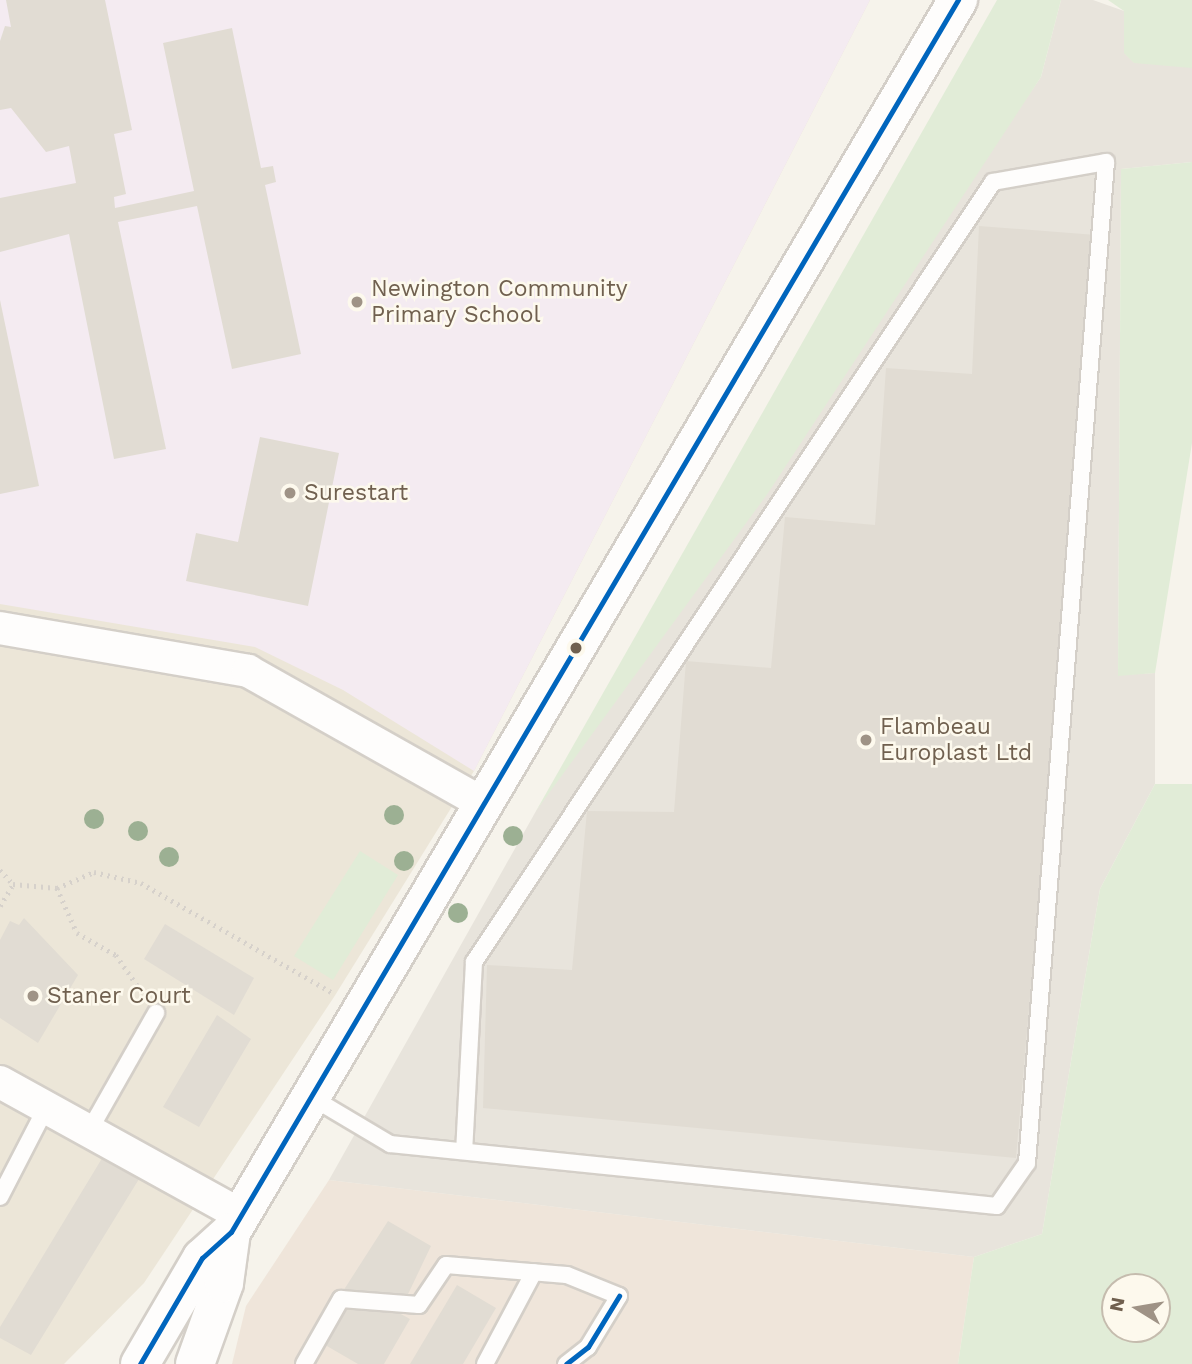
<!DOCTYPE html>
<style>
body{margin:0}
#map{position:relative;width:1192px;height:1364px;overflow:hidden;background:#f6f3eb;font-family:"Work Sans",sans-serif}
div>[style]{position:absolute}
.residential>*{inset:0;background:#ece6d8}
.commercial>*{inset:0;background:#efe5da}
.industrial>*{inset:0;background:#e8e4dc}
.education>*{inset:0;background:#f4ebf1}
.green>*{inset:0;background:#e1ecd7}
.building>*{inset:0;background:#e1dcd3}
.path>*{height:4.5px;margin-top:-2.25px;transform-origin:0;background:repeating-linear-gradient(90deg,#d6d1cb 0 2px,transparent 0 7px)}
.roads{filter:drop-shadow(2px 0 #d4cfc8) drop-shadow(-2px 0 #d4cfc8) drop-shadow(0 2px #d4cfc8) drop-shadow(0 -2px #d4cfc8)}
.lane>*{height:16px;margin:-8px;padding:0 8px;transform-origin:8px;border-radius:8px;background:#fefdfc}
.street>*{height:32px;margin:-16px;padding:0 16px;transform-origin:16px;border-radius:16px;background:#fefdfc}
.secondary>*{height:38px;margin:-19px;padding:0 19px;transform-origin:19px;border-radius:19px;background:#fefdfc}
.bus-1>*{height:5px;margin:-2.5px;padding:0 2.5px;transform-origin:2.5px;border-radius:2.5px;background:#0065bd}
.trees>*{width:20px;height:20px;margin:-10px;border-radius:50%;background:#9cb093}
.dots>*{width:19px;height:19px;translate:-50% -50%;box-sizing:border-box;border:4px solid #fdf9ed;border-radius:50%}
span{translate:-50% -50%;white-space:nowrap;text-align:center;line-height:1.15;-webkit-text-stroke:5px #fdf9ed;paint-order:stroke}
.poi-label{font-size:23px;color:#70604f}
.left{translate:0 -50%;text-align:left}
.north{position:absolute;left:1101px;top:1273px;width:70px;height:70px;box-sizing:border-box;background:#fdf9ed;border:2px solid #c5bcae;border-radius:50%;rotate:281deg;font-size:19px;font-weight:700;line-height:28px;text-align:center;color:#70604f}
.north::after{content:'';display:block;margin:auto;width:24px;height:32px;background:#9f9386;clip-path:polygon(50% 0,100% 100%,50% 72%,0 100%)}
</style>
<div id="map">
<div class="residential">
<i style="clip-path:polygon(0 0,870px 0,474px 771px,334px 997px,144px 1283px,64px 1364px,0 1364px)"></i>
</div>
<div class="commercial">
<i style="clip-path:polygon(329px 1180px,974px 1257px,958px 1364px,232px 1364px,246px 1306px)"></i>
</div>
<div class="industrial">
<i style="clip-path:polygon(1061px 0,1093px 0,1124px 11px,1192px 67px,1192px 162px,1121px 169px,1118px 675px,1155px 673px,1155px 784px,1100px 889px,1042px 1234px,974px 1257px,329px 1180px,536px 811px,1041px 77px)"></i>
</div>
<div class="education">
<i style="clip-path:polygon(0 0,870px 0,474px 771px,343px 690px,255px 647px,0 604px)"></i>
</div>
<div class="green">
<i style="clip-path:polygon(997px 0,1061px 0,1041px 77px,768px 493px,536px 811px)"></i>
<i style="clip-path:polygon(1108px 0,1192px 0,1192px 68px,1134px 63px,1124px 53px,1124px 11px)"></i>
<i style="clip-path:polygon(1192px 162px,1192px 443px,1155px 673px,1118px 676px,1121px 169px)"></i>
<i style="clip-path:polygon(evenodd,1155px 784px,1192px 784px,1192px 1364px,958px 1364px,974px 1257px,1042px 1234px,1100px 889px,1155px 784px,1115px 1287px,1157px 1287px,1157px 1329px,1115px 1329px,1115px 1287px)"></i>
<i style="clip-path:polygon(360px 851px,398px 875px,333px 980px,294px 956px)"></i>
</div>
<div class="building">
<i style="clip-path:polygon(6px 0,105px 0,132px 130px,114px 134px,126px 194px,114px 197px,115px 208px,194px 191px,163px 43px,232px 28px,261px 168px,273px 166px,276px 182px,265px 185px,301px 354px,232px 369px,197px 206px,118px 222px,166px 449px,114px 459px,69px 234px,0 252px,0 198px,76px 183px,69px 146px,46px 152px,11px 108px,0 110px,0 41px,5px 26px,11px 27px)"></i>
<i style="clip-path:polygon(979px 226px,1096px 235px,1016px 1158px,483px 1108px,487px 965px,572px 970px,587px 811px,674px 812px,686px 661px,771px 668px,785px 517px,875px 525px,886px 368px,972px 374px)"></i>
<i style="clip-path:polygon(0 300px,39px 486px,0 494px)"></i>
<i style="clip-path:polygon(260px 437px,339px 453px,308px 606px,186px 581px,196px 533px,238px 542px)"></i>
<i style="clip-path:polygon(24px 918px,78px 975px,38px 1043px,0 1018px,0 940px,10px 921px,19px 925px)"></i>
<i style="clip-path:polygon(165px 924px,254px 978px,234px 1015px,144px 959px)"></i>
<i style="clip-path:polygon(217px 1015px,251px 1039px,199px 1127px,163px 1107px)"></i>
<i style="clip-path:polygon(104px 1155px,139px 1179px,31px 1355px,0 1338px,0 1327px)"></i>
<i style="clip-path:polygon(388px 1221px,431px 1246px,399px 1313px,410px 1319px,384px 1364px,358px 1364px,313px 1338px)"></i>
<i style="clip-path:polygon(457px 1285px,496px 1308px,463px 1364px,410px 1364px)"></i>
</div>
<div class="path">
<i style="left:0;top:870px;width:19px;rotate:47deg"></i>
<i style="left:13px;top:884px;width:44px;rotate:5.2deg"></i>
<i style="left:57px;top:888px;width:40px;rotate:-23.4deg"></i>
<i style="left:94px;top:872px;width:48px;rotate:13.2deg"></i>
<i style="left:141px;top:883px;width:221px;rotate:29.8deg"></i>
<i style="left:57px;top:888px;width:49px;rotate:66deg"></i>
<i style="left:77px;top:933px;width:45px;rotate:29.4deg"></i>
<i style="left:116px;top:955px;width:49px;rotate:55deg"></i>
<i style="left:0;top:906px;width:26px;rotate:-59deg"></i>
</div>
<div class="roads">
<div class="lane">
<i style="left:311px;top:1097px;width:92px;rotate:30.7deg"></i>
<i style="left:390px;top:1144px;width:610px;rotate:5.83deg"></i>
<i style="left:997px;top:1206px;width:52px;rotate:-55.1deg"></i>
<i style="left:1027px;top:1163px;width:1004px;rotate:-85.49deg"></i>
<i style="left:1106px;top:162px;width:115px;rotate:170deg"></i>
<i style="left:993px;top:182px;width:937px;rotate:123.64deg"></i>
<i style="left:474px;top:962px;width:189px;rotate:93deg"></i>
<i style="left:89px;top:1131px;width:136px;rotate:-60.4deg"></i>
<i style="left:0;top:1197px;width:100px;rotate:-62.7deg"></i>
<i style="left:304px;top:1364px;width:75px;rotate:-60.4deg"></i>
<i style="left:341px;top:1299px;width:78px;rotate:4.4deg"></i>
<i style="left:419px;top:1305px;width:48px;rotate:-56deg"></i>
<i style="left:446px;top:1265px;width:121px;rotate:4.7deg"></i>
<i style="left:567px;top:1275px;width:56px;rotate:22deg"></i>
<i style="left:619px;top:1296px;width:60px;rotate:121.3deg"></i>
<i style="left:588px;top:1347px;width:28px;rotate:142deg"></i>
<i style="left:485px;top:1364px;width:104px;rotate:-62deg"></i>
</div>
<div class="street">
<i style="left:0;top:628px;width:252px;rotate:9.8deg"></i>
<i style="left:248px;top:671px;width:273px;rotate:29.4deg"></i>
<i style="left:0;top:1082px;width:275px;rotate:28.9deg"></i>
</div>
<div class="secondary">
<i style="left:140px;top:1364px;width:123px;rotate:-59.7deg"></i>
<i style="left:202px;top:1258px;width:39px;rotate:-42deg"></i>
<i style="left:231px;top:1232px;width:1431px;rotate:-59.46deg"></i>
<i style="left:195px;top:1364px;width:86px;rotate:-70.3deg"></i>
<i style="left:224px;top:1283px;width:51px;rotate:-82.2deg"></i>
</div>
</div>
<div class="bus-1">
<i style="left:140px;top:1364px;width:123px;rotate:-59.7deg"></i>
<i style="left:202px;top:1258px;width:39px;rotate:-42deg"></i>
<i style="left:231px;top:1232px;width:1431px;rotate:-59.46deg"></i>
<i style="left:566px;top:1364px;width:28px;rotate:-38deg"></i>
<i style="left:588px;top:1347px;width:60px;rotate:-58.7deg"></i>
</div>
<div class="trees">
<i style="left:394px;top:815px"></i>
<i style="left:94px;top:819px"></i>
<i style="left:138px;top:831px"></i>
<i style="left:513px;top:836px"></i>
<i style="left:169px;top:857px"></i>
<i style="left:404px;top:861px"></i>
<i style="left:458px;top:913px"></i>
</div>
<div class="dots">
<i style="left:357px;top:302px;background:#9f9386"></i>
<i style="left:290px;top:493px;background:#9f9386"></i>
<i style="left:576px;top:648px;background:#70604f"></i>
<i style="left:866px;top:740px;background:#9f9386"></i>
<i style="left:33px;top:996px;background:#9f9386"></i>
</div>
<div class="poi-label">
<span class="left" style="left:371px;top:302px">Newington Community<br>Primary School</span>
<span class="left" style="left:304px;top:493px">Surestart</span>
<span class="left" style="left:880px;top:740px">Flambeau<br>Europlast Ltd</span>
<span class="left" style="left:47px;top:996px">Staner Court</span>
</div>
<div class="north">N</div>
</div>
